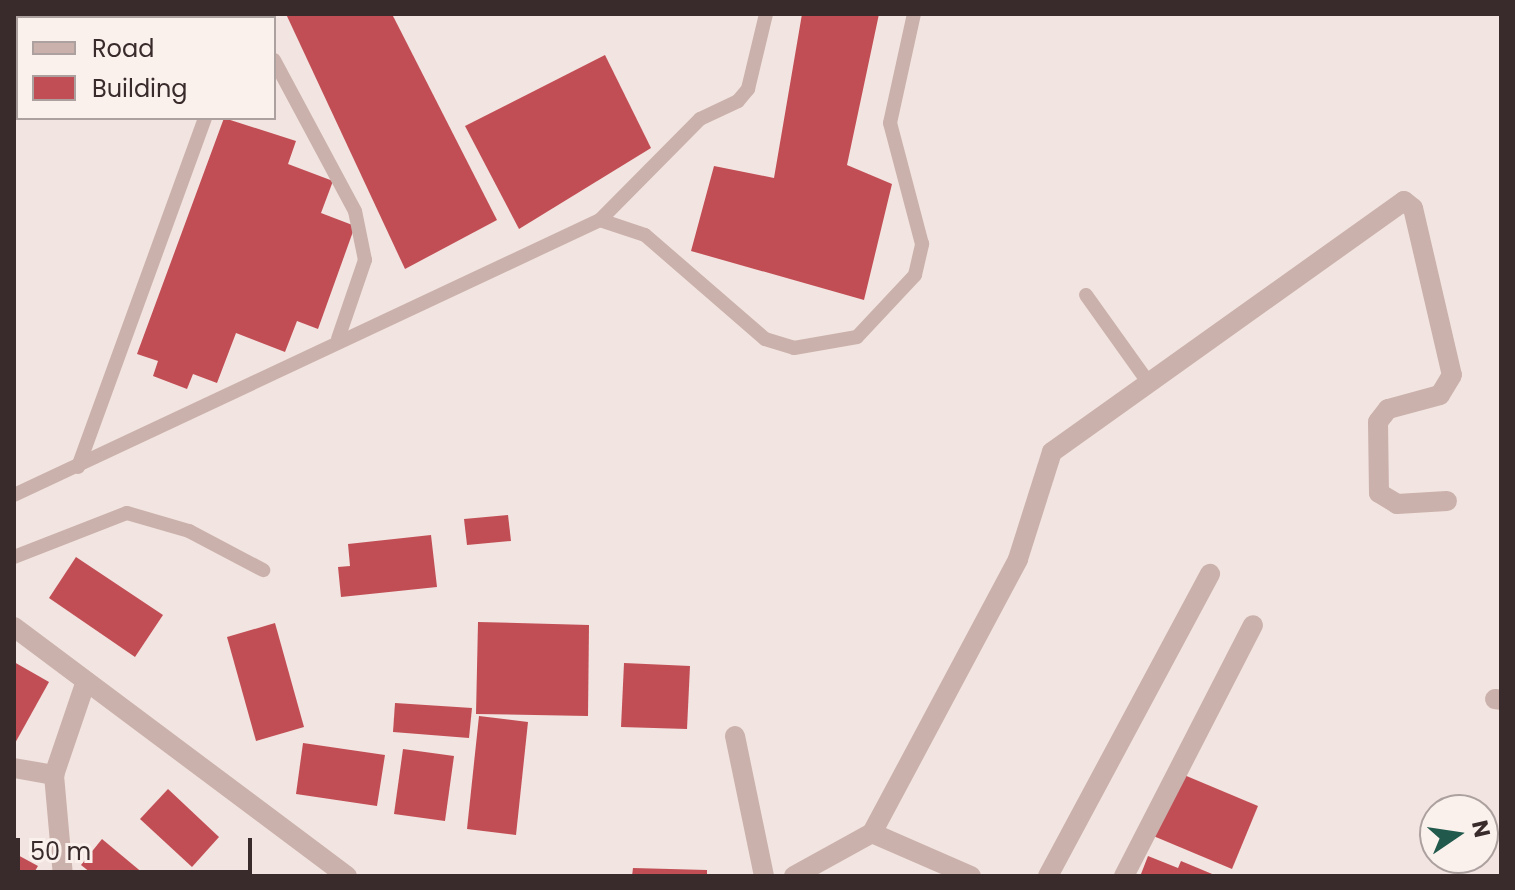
<!DOCTYPE html>
<style>
body{margin:0}
#map{position:relative;width:1515px;height:890px;overflow:hidden;background:#f2e4e0;font-family:Poppins,sans-serif}
div>[style]{position:absolute}
.building>*{inset:0;background:#c24e55}
.service>*{height:14px;margin:-7px;padding:0 7px;transform-origin:7px;border-radius:7px;background:#cbb1ac}
.minor>*{height:20px;margin:-10px;padding:0 10px;transform-origin:10px;border-radius:10px;background:#cbb1ac}
.tertiary>*{height:20px;margin:-10px;padding:0 10px;transform-origin:10px;border-radius:10px;background:#cbb1ac}
span{translate:-50% -50%;white-space:nowrap;text-align:center;line-height:1.15;-webkit-text-stroke:8px #faf0ec;paint-order:stroke}
.frame{position:absolute;inset:0;border:16px solid #392b2b;pointer-events:none}
.legend{position:absolute;left:16px;top:16px;width:260px;height:104px;box-sizing:border-box;background:#faf0ec;border:2px solid #ada19f;margin:0;padding:10px 14px;list-style:none;font-size:24px;color:#392b2b}
.legend li{display:flex;align-items:center;gap:16px;height:40px}
.legend b{width:40px;border:2px solid #ada19f}
.north{position:absolute;left:1419px;top:794px;width:80px;height:80px;box-sizing:border-box;background:#faf0ec;border:2px solid #ada19f;border-radius:50%;rotate:77deg;font-size:22px;font-weight:700;line-height:32px;text-align:center;color:#392b2b}
.north::after{content:'';display:block;margin:auto;width:28px;height:36px;background:#215a4c;clip-path:polygon(50% 0,100% 100%,50% 72%,0 100%)}
.scale{position:absolute;left:16px;top:838px;width:236px;height:36px;box-sizing:border-box;border:4px solid #392b2b;border-top:0;padding-left:10px;font-size:24px;line-height:28px;white-space:nowrap;color:#392b2b;-webkit-text-stroke:6px #faf0ec;paint-order:stroke}
</style>
<div id="map">
<div class="building">
<i style="clip-path:polygon(286px 14px,392px 14px,497px 220px,405px 269px)"></i>
<i style="clip-path:polygon(802px 14px,879px 14px,847px 165px,892px 184px,864px 300px,691px 251px,714px 166px,774px 178px)"></i>
<i style="clip-path:polygon(605px 55px,651px 148px,519px 229px,465px 126px)"></i>
<i style="clip-path:polygon(224px 118px,296px 141px,288px 164px,333px 181px,321px 213px,355px 226px,318px 329px,297px 321px,285px 352px,236px 333px,217px 383px,193px 374px,187px 389px,153px 376px,158px 361px,137px 354px)"></i>
<i style="clip-path:polygon(508px 515px,511px 541px,467px 545px,464px 519px)"></i>
<i style="clip-path:polygon(431px 535px,437px 587px,341px 597px,338px 567px,350px 566px,348px 544px)"></i>
<i style="clip-path:polygon(76px 557px,163px 615px,135px 657px,49px 598px)"></i>
<i style="clip-path:polygon(478px 622px,589px 625px,588px 716px,476px 714px)"></i>
<i style="clip-path:polygon(275px 623px,304px 727px,256px 741px,227px 637px)"></i>
<i style="clip-path:polygon(14px 662px,49px 682px,14px 745px)"></i>
<i style="clip-path:polygon(624px 663px,690px 666px,687px 729px,621px 727px)"></i>
<i style="clip-path:polygon(395px 703px,472px 708px,469px 738px,393px 732px)"></i>
<i style="clip-path:polygon(479px 716px,528px 722px,516px 835px,467px 829px)"></i>
<i style="clip-path:polygon(303px 743px,385px 755px,377px 806px,296px 794px)"></i>
<i style="clip-path:polygon(403px 749px,454px 756px,445px 821px,394px 814px)"></i>
<i style="clip-path:polygon(1177px 772px,1258px 806px,1232px 869px,1151px 835px)"></i>
<i style="clip-path:polygon(168px 789px,219px 837px,192px 867px,140px 819px)"></i>
<i style="clip-path:polygon(102px 839px,144px 874px,143px 876px,95px 876px,81px 865px)"></i>
<i style="clip-path:polygon(14px 853px,38px 866px,32px 876px,14px 876px)"></i>
<i style="clip-path:polygon(1148px 856px,1178px 868px,1181px 861px,1217px 876px,1130px 876px,1141px 874px)"></i>
<i style="clip-path:polygon(633px 868px,707px 870px,707px 876px,632px 876px)"></i>
</div>
<div class="service">
<i style="left:250px;top:14px;width:4px;rotate:63deg"></i>
<i style="left:274px;top:60px;width:171px;rotate:61.8deg"></i>
<i style="left:355px;top:211px;width:50px;rotate:78.5deg"></i>
<i style="left:365px;top:260px;width:83px;rotate:108.9deg"></i>
<i style="left:600px;top:220px;width:142px;rotate:-45.3deg"></i>
<i style="left:700px;top:119px;width:42px;rotate:-25.3deg"></i>
<i style="left:738px;top:101px;width:16px;rotate:-50deg"></i>
<i style="left:748px;top:89px;width:77px;rotate:-76.5deg"></i>
<i style="left:1086px;top:295px;width:107px;rotate:54.5deg"></i>
<i style="left:78px;top:467px;width:371px;rotate:-70deg"></i>
<i style="left:14px;top:495px;width:647px;rotate:-25.14deg"></i>
<i style="left:600px;top:220px;width:47px;rotate:18.4deg"></i>
<i style="left:645px;top:235px;width:159px;rotate:40.9deg"></i>
<i style="left:765px;top:339px;width:30px;rotate:17deg"></i>
<i style="left:794px;top:348px;width:64px;rotate:-9.9deg"></i>
<i style="left:857px;top:337px;width:85px;rotate:-46.9deg"></i>
<i style="left:915px;top:275px;width:32px;rotate:-77deg"></i>
<i style="left:922px;top:244px;width:125px;rotate:-104.8deg"></i>
<i style="left:890px;top:123px;width:112px;rotate:-77.6deg"></i>
<i style="left:14px;top:557px;width:121px;rotate:-21.3deg"></i>
<i style="left:127px;top:513px;width:65px;rotate:16.2deg"></i>
<i style="left:189px;top:531px;width:84px;rotate:27.8deg"></i>
</div>
<div class="minor">
<i style="left:1495px;top:699px;width:6px;rotate:9deg"></i>
<i style="left:735px;top:736px;width:143px;rotate:78.3deg"></i>
<i style="left:14px;top:768px;width:41px;rotate:9.9deg"></i>
<i style="left:872px;top:833px;width:310px;rotate:-61.9deg"></i>
<i style="left:1018px;top:559px;width:112px;rotate:-72.4deg"></i>
<i style="left:1052px;top:452px;width:432px;rotate:-35.5deg"></i>
<i style="left:1404px;top:201px;width:11px;rotate:38deg"></i>
<i style="left:1413px;top:208px;width:171px;rotate:76.9deg"></i>
<i style="left:1452px;top:375px;width:23px;rotate:121deg"></i>
<i style="left:1440px;top:395px;width:54px;rotate:164.9deg"></i>
<i style="left:1388px;top:409px;width:16px;rotate:128deg"></i>
<i style="left:1378px;top:422px;width:71px;rotate:89.2deg"></i>
<i style="left:1379px;top:493px;width:21px;rotate:31deg"></i>
<i style="left:1397px;top:504px;width:50px;rotate:-3.4deg"></i>
<i style="left:63px;top:876px;width:101px;rotate:-95.1deg"></i>
<i style="left:54px;top:775px;width:99px;rotate:-71.2deg"></i>
<i style="left:794px;top:876px;width:89px;rotate:-28.9deg"></i>
<i style="left:872px;top:833px;width:108px;rotate:23.5deg"></i>
<i style="left:1048px;top:876px;width:343px;rotate:-61.8deg"></i>
<i style="left:1124px;top:876px;width:282px;rotate:-62.8deg"></i>
</div>
<div class="tertiary">
<i style="left:14px;top:627px;width:416px;rotate:36.8deg"></i>
</div>
<div class="frame"></div>
<ul class="legend">
<li><b style="height:10px;background:#cbb1ac"></b>Road</li>
<li><b style="height:22px;background:#c24e55"></b>Building</li>
</ul>
<div class="north">N</div>
<div class="scale">50 m</div>
</div>
